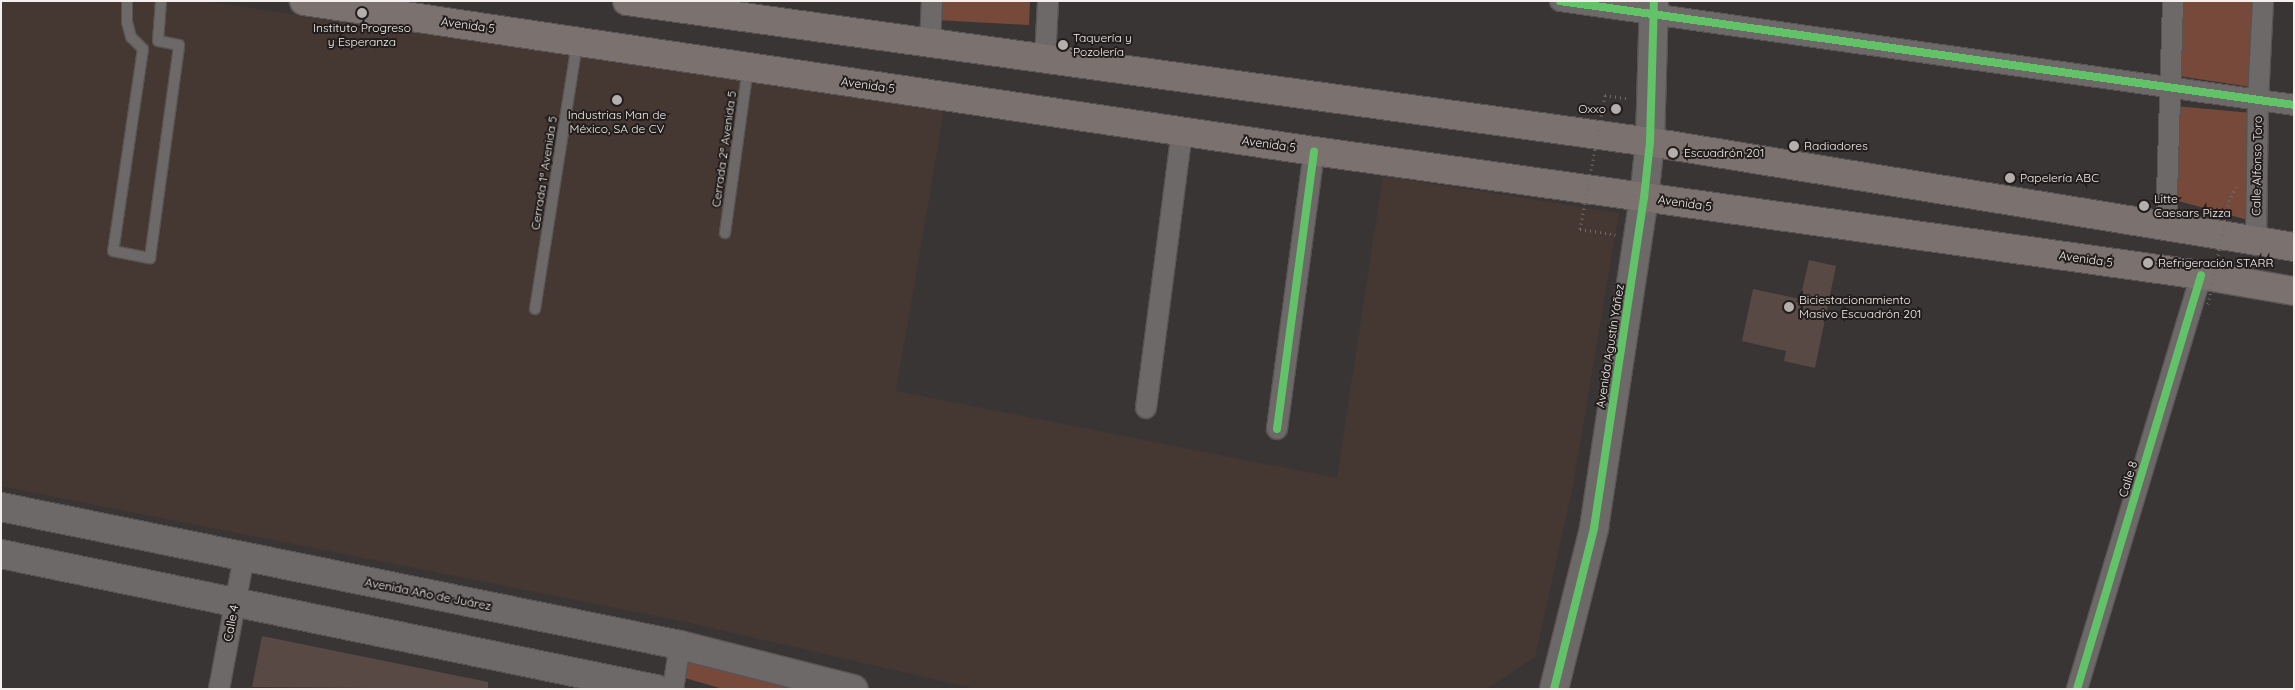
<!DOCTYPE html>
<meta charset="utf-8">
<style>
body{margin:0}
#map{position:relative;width:2295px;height:690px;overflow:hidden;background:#3a3535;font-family:Quicksand,sans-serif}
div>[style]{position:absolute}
.built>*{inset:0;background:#453833}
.green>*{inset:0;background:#77493a}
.building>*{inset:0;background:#584944}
.path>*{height:3px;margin-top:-1.5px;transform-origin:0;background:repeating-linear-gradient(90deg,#706c6b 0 1px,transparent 0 5px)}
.roads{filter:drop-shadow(1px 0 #585453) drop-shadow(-1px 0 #585453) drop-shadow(0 1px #585453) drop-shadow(0 -1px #585453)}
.lane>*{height:10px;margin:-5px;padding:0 5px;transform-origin:5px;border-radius:5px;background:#6c6968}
.street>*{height:20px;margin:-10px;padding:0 10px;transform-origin:10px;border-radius:10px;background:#6c6968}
.secondary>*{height:28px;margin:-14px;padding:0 14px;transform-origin:14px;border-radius:14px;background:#6c6968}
.primary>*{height:28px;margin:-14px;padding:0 14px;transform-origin:14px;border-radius:14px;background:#7b716e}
.path-bridge>*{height:3px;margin-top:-1.5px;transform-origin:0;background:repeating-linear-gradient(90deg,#706c6b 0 1px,transparent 0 5px)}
.cycleway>*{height:8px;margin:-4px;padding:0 4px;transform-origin:4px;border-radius:4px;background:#61c268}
.dots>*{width:14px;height:14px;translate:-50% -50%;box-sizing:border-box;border:2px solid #211d1c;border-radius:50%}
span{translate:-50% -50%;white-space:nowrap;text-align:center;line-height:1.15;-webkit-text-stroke:4px #211d1c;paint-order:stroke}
.street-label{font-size:12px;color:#f5efed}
.poi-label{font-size:12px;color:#f5efed}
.left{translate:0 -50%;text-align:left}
.right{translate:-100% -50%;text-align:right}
.frame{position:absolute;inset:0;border:2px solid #f5efed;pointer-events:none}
</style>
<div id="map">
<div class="built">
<i style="clip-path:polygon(1px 1px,203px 1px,944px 110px,896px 391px,1337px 478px,1383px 176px,1619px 213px,1572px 490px,1535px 657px,1486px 689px,977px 689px,686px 622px,1px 486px)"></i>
</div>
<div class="green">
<i style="clip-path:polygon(938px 1px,1030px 1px,1029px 25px,937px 20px)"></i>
<i style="clip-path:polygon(2178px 1px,2252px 1px,2251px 87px,2172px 75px)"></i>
<i style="clip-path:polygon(2175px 106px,2252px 113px,2248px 220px,2171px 199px)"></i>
<i style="clip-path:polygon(693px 657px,831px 689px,723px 689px,685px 678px,687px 662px)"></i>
</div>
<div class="building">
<i style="clip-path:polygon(1809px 260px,1836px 266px,1815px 368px,1784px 361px,1786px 351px,1742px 341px,1753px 289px,1800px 299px)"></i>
<i style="clip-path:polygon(262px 636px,488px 682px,488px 689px,252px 687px)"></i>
</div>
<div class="path">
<i style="left:1605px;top:95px;width:24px;rotate:9deg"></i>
<i style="left:2229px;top:201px;width:18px;rotate:-63deg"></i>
<i style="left:1580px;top:229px;width:36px;rotate:9deg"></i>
</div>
<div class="roads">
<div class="lane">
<i style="left:127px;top:1px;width:21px;rotate:90deg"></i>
<i style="left:127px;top:22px;width:16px;rotate:75deg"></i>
<i style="left:131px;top:37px;width:17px;rotate:45deg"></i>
<i style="left:143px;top:49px;width:204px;rotate:98.4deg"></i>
<i style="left:113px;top:251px;width:38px;rotate:11deg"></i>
<i style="left:150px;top:258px;width:215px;rotate:-82.2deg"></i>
<i style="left:179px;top:45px;width:21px;rotate:-169deg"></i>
<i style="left:158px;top:41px;width:40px;rotate:-85.7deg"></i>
<i style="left:725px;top:233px;width:167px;rotate:-82.1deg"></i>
<i style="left:535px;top:309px;width:269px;rotate:-81deg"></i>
</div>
<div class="street">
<i style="left:1560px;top:1px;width:741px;rotate:8.06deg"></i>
<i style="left:930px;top:43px;width:42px;rotate:-87.3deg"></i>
<i style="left:1045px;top:59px;width:58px;rotate:-87deg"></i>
<i style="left:2166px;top:226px;width:225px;rotate:-88.2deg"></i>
<i style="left:2256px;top:241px;width:141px;rotate:-89.2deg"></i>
<i style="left:2258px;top:100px;width:99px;rotate:-87.1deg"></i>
<i style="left:1146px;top:408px;width:279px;rotate:-82.6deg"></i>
<i style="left:1277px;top:429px;width:280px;rotate:-82.4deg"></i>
<i style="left:219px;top:689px;width:134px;rotate:-79.3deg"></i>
<i style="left:673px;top:689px;width:45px;rotate:-81deg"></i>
<i style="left:2077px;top:689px;width:432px;rotate:-73.3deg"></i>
</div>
<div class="secondary">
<i style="left:1px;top:507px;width:693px;rotate:11.49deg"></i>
<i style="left:680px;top:645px;width:179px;rotate:14.3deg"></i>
<i style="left:1px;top:554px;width:669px;rotate:11.65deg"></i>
<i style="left:1554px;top:689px;width:166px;rotate:-76deg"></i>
<i style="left:1594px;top:528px;width:334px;rotate:-81.4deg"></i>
<i style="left:1644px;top:198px;width:56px;rotate:-83.9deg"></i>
<i style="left:1650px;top:142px;width:141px;rotate:-88.4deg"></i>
</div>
<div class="primary">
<i style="left:304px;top:1px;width:1021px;rotate:8.45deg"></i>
<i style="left:1314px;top:151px;width:896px;rotate:7.96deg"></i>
<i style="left:2201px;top:275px;width:94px;rotate:9.8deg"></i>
<i style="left:627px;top:1px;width:1033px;rotate:7.85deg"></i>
<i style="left:1650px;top:142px;width:653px;rotate:9.26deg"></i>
</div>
</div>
<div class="path-bridge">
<i style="left:1580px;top:229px;width:136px;rotate:-79.4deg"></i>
<i style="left:2208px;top:304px;width:105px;rotate:-78.5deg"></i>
</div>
<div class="cycleway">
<i style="left:1560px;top:1px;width:741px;rotate:8.06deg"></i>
<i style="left:1277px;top:429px;width:280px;rotate:-82.4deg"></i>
<i style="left:1554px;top:689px;width:166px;rotate:-76deg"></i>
<i style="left:1594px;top:528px;width:334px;rotate:-81.4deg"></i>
<i style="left:1644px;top:198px;width:56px;rotate:-83.9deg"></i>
<i style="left:1650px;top:142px;width:141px;rotate:-88.4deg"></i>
<i style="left:2077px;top:689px;width:432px;rotate:-73.3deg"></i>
</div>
<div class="dots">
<i style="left:362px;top:13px;background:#b4aead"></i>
<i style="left:1063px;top:45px;background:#b4aead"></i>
<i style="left:617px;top:100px;background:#b4aead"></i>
<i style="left:1616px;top:109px;background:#b4aead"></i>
<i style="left:1794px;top:146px;background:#b4aead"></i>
<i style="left:1673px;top:153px;background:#b4aead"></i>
<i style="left:2010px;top:178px;background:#b4aead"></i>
<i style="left:2144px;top:206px;background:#b4aead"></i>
<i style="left:2148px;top:263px;background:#b4aead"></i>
<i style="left:1789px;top:307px;background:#b4aead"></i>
</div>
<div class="street-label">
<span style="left:468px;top:25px;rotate:8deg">Avenida 5</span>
<span style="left:868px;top:85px;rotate:8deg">Avenida 5</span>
<span style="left:1269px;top:144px;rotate:8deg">Avenida 5</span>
<span style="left:724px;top:149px;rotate:-82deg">Cerrada 2ª Avenida 5</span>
<span style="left:2257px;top:166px;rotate:-89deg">Calle Alfonso Toro</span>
<span style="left:544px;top:173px;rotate:-81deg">Cerrada 1ª Avenida 5</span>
<span style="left:1685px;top:203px;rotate:8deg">Avenida 5</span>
<span style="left:2086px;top:259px;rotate:8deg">Avenida 5</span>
<span style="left:1610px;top:346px;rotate:-81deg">Avenida Agustín Yáñez</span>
<span style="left:2128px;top:479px;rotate:-73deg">Calle 8</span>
<span style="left:428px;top:594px;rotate:11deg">Avenida Año de Juárez</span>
<span style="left:231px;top:623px;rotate:-79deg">Calle 4</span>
</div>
<div class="poi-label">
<span style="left:362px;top:35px">Instituto Progreso<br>y Esperanza</span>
<span class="left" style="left:1073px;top:45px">Taquería y<br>Pozolería</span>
<span class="right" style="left:1606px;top:109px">Oxxo</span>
<span style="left:617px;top:122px">Industrias Man de<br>México, SA de CV</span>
<span class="left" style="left:1804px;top:146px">Radiadores</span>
<span class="left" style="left:1684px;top:153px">Escuadrón 201</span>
<span class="left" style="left:2020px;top:178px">Papelería ABC</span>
<span class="left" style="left:2154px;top:206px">Litte<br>Caesars Pizza</span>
<span class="left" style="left:2158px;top:263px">Refrigeración STARR</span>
<span class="left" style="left:1799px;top:307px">Biciestacionamiento<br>Masivo Escuadrón 201</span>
</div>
<div class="frame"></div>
</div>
